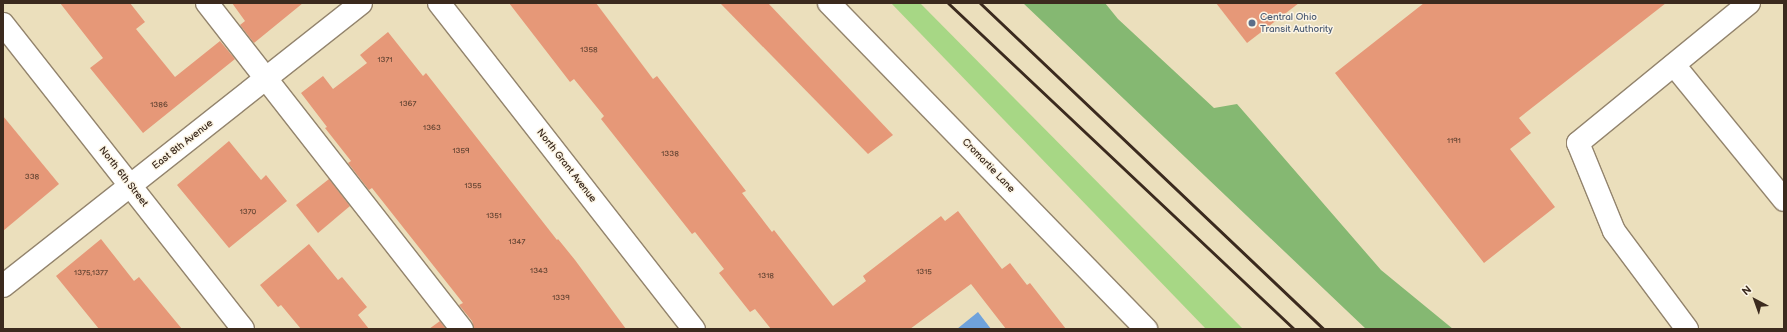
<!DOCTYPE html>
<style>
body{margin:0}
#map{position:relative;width:1787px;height:332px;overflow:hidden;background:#ebdfbc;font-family:"Balsamiq Sans",sans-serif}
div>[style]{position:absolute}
.green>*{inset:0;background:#a7d785}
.forest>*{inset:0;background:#85b872}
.water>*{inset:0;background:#6fa2db}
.building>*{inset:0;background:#e69878}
.roads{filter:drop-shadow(1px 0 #93846d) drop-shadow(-1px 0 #93846d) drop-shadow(0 1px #93846d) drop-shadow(0 -1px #93846d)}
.minor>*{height:22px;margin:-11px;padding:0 11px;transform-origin:11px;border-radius:11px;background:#fff}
.rail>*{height:3px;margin:-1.5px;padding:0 1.5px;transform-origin:1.5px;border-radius:1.5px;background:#3b2a1e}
.dots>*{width:11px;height:11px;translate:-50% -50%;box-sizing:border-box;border:2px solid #fcf5e5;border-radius:50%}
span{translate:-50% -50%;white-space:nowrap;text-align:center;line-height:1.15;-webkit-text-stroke:3px #fcf5e5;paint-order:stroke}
.number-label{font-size:8px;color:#664634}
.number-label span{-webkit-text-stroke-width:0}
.service-label{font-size:10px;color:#4e5e75}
.left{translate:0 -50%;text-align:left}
.street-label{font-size:10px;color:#3b2a1e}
.frame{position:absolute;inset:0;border:4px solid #3b2a1e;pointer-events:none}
.north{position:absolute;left:1735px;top:280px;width:40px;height:40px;-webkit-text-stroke:3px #fcf5e5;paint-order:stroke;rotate:319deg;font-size:11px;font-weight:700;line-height:16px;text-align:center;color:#3b2a1e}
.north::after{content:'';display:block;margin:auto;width:14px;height:18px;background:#3b2a1e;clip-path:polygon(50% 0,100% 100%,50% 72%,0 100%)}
</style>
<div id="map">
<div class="green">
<i style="clip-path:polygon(891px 3px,920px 3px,1243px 329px,1206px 329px)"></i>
</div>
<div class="forest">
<i style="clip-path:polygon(1023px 3px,1105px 3px,1118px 19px,1214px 108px,1237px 104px,1381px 270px,1453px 329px,1366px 329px)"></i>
</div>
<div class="water">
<i style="clip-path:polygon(978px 312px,991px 329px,957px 329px)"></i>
</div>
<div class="building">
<i style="clip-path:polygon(60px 3px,130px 3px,145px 22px,136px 29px,175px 77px,220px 41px,235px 59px,143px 133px,90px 68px,103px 58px)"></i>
<i style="clip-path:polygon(232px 3px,303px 3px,254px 43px,240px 25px,245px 21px)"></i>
<i style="clip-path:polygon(509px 3px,596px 3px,653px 79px,657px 76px,746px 191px,742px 193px,772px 232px,774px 230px,833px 306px,866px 281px,863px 276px,941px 216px,945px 221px,958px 211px,1002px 269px,1010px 263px,1027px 285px,1030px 283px,1066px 329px,1006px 329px,971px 284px,910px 329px,771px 329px,755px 309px,750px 312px,719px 273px,724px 269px,695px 232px,692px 234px,601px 119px,604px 116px,574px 79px,570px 82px)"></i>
<i style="clip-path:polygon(720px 3px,768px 3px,893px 135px,868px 154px)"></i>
<i style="clip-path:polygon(1216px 3px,1299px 3px,1247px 43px)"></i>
<i style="clip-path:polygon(1424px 3px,1666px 3px,1519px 118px,1531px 133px,1510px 149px,1555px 207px,1484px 263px,1335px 73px)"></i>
<i style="clip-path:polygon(388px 32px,423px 76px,426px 73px,557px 240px,558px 239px,575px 260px,626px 329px,474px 329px,472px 321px,459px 305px,463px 303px,372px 188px,369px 190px,348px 163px,351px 161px,325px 128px,327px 127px,301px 93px,323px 76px,333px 89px,367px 63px,360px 55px)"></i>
<i style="clip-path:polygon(3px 116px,59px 184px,3px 231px)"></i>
<i style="clip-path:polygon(229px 141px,261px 180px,266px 175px,287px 201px,229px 248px,177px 185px)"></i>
<i style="clip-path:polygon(329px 179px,350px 206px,318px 233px,296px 205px)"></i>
<i style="clip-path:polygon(101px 239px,134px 281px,139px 277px,182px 329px,99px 329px,56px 276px)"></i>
<i style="clip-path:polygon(309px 244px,338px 280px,342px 277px,367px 307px,358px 315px,369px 329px,301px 329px,281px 305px,278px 307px,260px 285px)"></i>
<i style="clip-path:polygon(440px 321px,446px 329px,429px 329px)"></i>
</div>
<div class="roads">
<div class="minor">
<i style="left:207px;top:3px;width:414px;rotate:52deg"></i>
<i style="left:439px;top:3px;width:414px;rotate:52deg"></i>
<i style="left:829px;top:3px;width:455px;rotate:45.8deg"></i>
<i style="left:3px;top:24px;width:388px;rotate:51.8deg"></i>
<i style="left:1674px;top:65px;width:174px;rotate:50.8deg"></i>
<i style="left:3px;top:286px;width:456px;rotate:-38.3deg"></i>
<i style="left:1687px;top:329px;width:122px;rotate:-126.7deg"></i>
<i style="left:1614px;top:231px;width:95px;rotate:-112.2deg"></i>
<i style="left:1578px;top:143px;width:221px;rotate:-39.3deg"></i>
</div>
</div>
<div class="rail">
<i style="left:948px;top:3px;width:475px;rotate:43.3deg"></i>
<i style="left:980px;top:3px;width:473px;rotate:43.5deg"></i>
</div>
<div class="dots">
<i style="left:1252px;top:23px;background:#5c6f8a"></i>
</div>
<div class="number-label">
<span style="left:589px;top:50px">1358</span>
<span style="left:385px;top:60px">1371</span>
<span style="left:408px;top:104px">1367</span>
<span style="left:159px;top:105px">1386</span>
<span style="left:432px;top:128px">1363</span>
<span style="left:1454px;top:141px">1191</span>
<span style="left:461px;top:151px">1359</span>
<span style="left:670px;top:154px">1338</span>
<span style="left:32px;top:177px">338</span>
<span style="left:473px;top:186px">1355</span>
<span style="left:248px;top:212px">1370</span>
<span style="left:494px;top:216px">1351</span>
<span style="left:517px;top:242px">1347</span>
<span style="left:539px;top:271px">1343</span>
<span style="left:924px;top:272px">1315</span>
<span style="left:91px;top:273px">1375,1377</span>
<span style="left:766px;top:276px">1318</span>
<span style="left:561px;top:298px">1339</span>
</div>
<div class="service-label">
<span class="left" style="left:1260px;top:23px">Central Ohio<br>Transit Authority</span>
</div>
<div class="street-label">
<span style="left:183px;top:145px;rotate:-38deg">East 8th Avenue</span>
<span style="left:566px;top:166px;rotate:52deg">North Grant Avenue</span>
<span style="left:988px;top:166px;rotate:46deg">Cromartie Lane</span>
<span style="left:123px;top:177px;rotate:52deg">North 6th Street</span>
</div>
<div class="frame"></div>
<div class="north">N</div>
</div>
